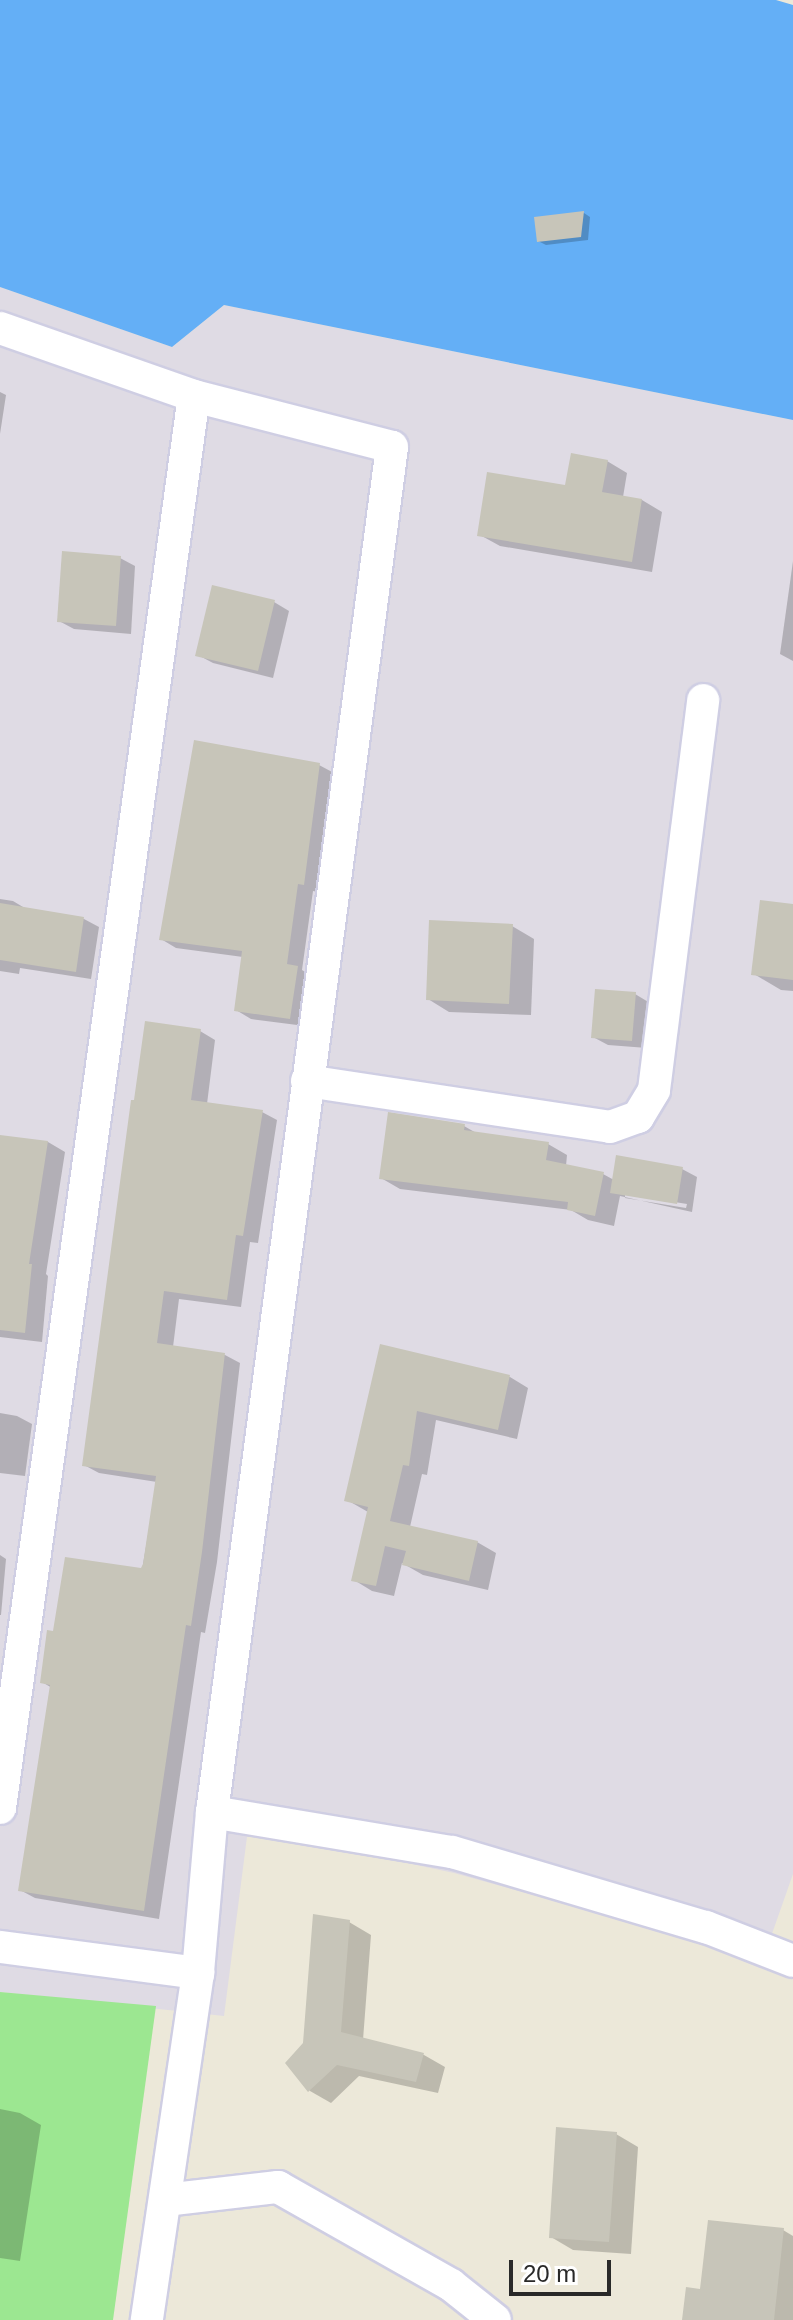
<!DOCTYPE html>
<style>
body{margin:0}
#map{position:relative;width:793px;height:2320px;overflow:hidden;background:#ece8d9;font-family:Arial,sans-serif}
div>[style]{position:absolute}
.industrial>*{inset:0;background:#dfdbe4}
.green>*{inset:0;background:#9ce791}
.water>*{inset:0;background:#64aff6}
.shadow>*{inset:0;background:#0003}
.building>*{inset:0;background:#c7c5b9}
.roads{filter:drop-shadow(2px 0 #cfcee3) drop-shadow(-2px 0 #cfcee3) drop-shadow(0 2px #cfcee3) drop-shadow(0 -2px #cfcee3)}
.minor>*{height:32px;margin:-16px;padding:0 16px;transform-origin:16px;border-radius:16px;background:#fff}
span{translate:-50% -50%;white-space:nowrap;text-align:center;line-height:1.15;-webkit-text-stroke:6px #fff;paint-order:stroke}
.scale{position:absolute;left:509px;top:2260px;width:102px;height:36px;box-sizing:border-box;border:4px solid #292929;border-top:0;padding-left:10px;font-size:24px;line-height:28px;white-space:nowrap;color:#292929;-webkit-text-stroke:6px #fff;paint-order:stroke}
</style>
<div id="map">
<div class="industrial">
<i style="clip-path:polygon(0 287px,172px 347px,224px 305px,793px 420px,793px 1874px,760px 1968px,685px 1937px,454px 1873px,248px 1829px,224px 2016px,0 1992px)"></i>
</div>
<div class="green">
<i style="clip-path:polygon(0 1992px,156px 2006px,113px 2320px,0 2320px)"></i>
</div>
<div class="water">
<i style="clip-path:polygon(0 0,776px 0,793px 5px,793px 420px,224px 305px,172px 347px,0 287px)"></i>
</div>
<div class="shadow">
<i style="clip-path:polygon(584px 213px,590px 217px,588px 240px,546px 245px,538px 241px)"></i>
<i style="clip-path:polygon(0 392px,6px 395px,0 434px)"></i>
<i style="clip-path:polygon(607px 461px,627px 473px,623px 497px,642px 500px,662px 512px,652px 572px,500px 546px,480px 535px)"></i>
<i style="clip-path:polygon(120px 558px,135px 566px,131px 634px,74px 629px,59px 621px)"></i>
<i style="clip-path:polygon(793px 561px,793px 661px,780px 654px)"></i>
<i style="clip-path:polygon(274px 602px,289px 611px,273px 678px,213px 663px,198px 655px)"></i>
<i style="clip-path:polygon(319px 765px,334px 773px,318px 892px,313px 891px,302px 970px,312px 976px,305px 1026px,251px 1019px,236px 1010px,243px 957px,176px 948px,161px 939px)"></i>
<i style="clip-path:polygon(0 899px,13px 901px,28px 910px,84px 919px,99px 927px,91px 979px,20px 968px,19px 974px,0 971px)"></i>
<i style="clip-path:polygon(793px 906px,793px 991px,781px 990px,754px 974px)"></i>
<i style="clip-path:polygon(512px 926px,534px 939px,531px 1015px,449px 1012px,428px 999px)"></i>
<i style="clip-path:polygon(635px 994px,650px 1003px,647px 1048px,608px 1045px,593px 1037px)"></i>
<i style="clip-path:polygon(200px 1031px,215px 1040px,207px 1104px,262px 1112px,277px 1120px,258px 1243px,250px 1242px,241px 1307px,179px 1299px,173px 1347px,225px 1355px,240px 1363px,217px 1562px,205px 1633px,201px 1632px,159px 1919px,35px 1898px,20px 1890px,52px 1688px,42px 1682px,55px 1633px,142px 1570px,157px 1482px,99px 1473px,84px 1465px)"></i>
<i style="clip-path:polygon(evenodd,464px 1126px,478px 1134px,548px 1144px,567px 1155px,566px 1166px,603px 1174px,614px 1180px,682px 1169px,697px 1177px,692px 1212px,620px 1196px,614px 1226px,588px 1220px,571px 1210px,400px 1189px,381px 1178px,464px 1126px,625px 1194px,687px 1204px,686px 1208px,625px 1198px,625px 1194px)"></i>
<i style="clip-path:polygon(0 1137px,48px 1142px,65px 1152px,46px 1274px,48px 1276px,42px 1342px,0 1337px)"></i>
<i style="clip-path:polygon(382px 1347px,510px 1377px,528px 1388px,517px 1439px,436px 1420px,427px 1475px,422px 1474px,410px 1527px,477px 1542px,496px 1553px,488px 1590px,423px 1575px,402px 1563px,394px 1596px,372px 1591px,354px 1580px,368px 1512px,347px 1500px)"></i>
<i style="clip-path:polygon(0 1413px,17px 1416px,32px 1424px,25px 1476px,0 1473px)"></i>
<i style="clip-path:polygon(0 1555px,6px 1559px,1px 1615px,0 1615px)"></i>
<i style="clip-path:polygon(349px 1922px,371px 1935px,363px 2040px,424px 2055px,445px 2067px,438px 2093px,359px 2076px,331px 2103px,310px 2091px,288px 2063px,305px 2043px)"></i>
<i style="clip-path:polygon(0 2109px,20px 2113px,41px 2125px,20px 2261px,0 2258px)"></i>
<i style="clip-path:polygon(616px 2134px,638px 2147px,631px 2254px,573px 2250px,551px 2237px)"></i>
<i style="clip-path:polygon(783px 2230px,793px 2236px,793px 2320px,684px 2320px,702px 2291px)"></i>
</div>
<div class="building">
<i style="clip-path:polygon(584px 211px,581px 237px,537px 242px,534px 217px)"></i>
<i style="clip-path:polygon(571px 453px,608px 460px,602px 492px,642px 499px,632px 562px,477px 536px,487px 472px,565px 485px)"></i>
<i style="clip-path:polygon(62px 551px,121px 556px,116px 626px,57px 622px)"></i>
<i style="clip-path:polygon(212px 585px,275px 600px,258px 671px,195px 656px)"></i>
<i style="clip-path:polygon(194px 740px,320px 763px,304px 885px,298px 884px,287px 964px,298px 966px,290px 1019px,234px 1011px,242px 951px,159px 940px)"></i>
<i style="clip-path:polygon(760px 900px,793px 904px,793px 980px,751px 975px)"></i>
<i style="clip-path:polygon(0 903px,84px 917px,76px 972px,0 960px)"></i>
<i style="clip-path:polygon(429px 920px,513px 924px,509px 1004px,426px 1000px)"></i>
<i style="clip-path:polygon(595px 989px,636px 992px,632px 1041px,591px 1038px)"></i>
<i style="clip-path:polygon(145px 1021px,201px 1029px,191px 1100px,263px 1110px,243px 1236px,236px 1235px,227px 1300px,164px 1291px,157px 1343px,225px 1353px,202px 1552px,191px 1626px,186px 1625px,144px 1911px,18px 1891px,50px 1685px,40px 1683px,47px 1630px,53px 1631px,65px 1557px,141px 1568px,143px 1564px,156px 1476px,82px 1466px,131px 1100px,134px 1100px)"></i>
<i style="clip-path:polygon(388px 1112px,465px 1124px,464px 1130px,549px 1142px,546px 1160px,604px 1172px,595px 1216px,567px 1210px,568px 1202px,379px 1179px)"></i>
<i style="clip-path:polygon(0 1135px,48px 1141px,29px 1264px,32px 1264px,25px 1333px,0 1330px)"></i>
<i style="clip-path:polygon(616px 1155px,683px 1167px,677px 1204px,610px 1193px)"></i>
<i style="clip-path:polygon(380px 1344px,510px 1375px,498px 1430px,417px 1411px,409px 1466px,403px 1465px,390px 1521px,478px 1541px,469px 1581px,402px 1565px,406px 1551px,385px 1546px,376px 1586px,351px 1581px,368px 1507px,344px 1501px)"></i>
<i style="clip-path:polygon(313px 1914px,350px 1920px,341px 2032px,424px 2053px,416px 2082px,337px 2065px,308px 2092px,285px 2063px,303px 2043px)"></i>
<i style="clip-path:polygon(556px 2127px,617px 2132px,609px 2242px,549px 2238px)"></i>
<i style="clip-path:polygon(708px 2220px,784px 2228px,774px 2320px,682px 2320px,686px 2287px,700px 2289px)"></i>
</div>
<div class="roads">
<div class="minor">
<i style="left:0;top:328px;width:206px;rotate:19.3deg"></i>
<i style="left:194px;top:396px;width:204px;rotate:14.4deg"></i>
<i style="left:392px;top:447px;width:1377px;rotate:97.51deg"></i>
<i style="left:212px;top:1812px;width:162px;rotate:95deg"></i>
<i style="left:198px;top:1973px;width:351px;rotate:98.4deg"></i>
<i style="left:307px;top:1081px;width:306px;rotate:8.6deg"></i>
<i style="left:610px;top:1127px;width:30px;rotate:-20deg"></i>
<i style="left:638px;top:1117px;width:31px;rotate:-59deg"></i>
<i style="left:654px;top:1090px;width:393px;rotate:-82.8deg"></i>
<i style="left:0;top:1808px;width:1425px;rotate:-82.18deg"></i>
<i style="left:212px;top:1812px;width:243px;rotate:9.5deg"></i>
<i style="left:452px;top:1852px;width:265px;rotate:16.5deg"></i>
<i style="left:706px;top:1927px;width:93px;rotate:21.3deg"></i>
<i style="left:0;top:1947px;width:200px;rotate:7.5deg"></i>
<i style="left:165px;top:2200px;width:114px;rotate:-6.6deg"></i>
<i style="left:278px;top:2187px;width:199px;rotate:29.5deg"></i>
<i style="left:451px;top:2285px;width:56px;rotate:38.5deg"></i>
</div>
</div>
<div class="scale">20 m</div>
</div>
